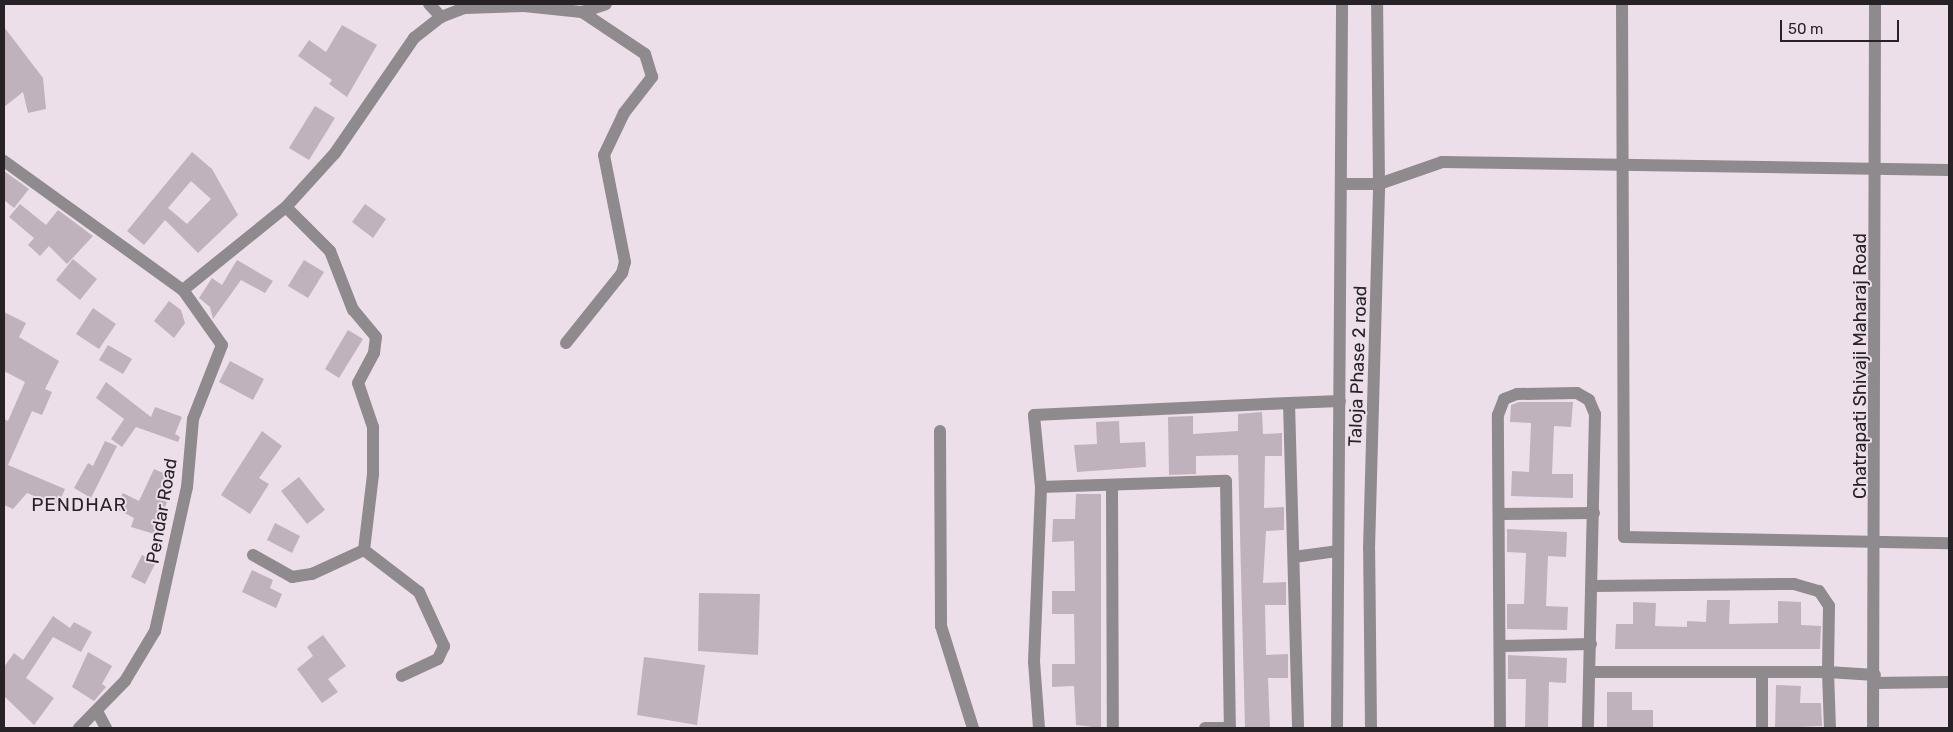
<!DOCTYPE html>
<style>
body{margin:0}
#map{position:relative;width:1953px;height:732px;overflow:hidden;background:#eddfea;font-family:Rubik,sans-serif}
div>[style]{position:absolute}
.building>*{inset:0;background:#bfb2bc}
.minor>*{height:12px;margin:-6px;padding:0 6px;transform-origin:6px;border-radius:6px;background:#8f8a8e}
span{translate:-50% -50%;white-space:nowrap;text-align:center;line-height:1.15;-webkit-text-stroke:4px #eddfea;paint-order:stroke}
.street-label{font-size:18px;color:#272226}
.neighbourhood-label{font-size:19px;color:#272226;letter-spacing:1px}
.frame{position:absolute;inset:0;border:5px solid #272226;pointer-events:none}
.scale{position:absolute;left:1780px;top:20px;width:119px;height:22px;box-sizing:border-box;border:2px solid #272226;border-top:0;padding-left:6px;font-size:15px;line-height:18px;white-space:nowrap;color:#272226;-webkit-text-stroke:4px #eddfea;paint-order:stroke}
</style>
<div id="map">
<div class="building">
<i style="clip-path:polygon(342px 25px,377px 45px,347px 97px,329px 84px,332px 80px,298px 56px,309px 40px,326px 52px)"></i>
<i style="clip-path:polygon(4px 27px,43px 78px,46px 109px,28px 113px,23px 92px,4px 107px)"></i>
<i style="clip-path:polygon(315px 106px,335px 118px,309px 160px,289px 148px)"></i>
<i style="clip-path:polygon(evenodd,192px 152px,212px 169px,238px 215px,198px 253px,165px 220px,144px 245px,127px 231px,192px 152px,191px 181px,211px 199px,187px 224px,168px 208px,191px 181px)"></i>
<i style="clip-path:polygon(4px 171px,29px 189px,14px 208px,4px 200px)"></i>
<i style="clip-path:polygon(20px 204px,46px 225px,58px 210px,93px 236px,67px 264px,49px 246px,40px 256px,28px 245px,34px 238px,9px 217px)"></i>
<i style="clip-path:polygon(365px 204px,386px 219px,373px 238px,352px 222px)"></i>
<i style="clip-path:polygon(73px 259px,97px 279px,80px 300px,56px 280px)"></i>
<i style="clip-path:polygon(237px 260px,273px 281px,265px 293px,241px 280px,213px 319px,210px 307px,199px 298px,212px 278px,222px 285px)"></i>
<i style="clip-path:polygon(304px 260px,324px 272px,308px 298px,288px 286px)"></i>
<i style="clip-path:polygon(169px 301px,181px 310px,185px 323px,174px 338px,154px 321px)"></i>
<i style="clip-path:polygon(93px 308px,116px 324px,99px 349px,76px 334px)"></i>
<i style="clip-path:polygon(4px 312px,26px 323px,19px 337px,59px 361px,45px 389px,52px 392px,42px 415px,32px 411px,8px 465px,65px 489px,58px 506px,27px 493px,13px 509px,4px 505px,4px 419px,8px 421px,25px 382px,4px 371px)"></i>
<i style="clip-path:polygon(348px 330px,363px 339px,339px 378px,325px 369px)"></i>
<i style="clip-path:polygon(108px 345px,132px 359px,123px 374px,99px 360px)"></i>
<i style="clip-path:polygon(230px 361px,264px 379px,253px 400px,219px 382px)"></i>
<i style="clip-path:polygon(106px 382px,151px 417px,155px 407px,182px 417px,175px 434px,180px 437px,178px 442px,136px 427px,122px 447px,111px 439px,124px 419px,96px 398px)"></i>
<i style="clip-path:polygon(1519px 402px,1573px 402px,1571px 427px,1554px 426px,1552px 474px,1573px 474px,1573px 498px,1511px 496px,1512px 471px,1529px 472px,1531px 423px,1510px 422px,1511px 405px)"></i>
<i style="clip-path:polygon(1262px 412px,1263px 434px,1282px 433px,1282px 456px,1265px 456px,1264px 508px,1284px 507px,1284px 530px,1266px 531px,1263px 583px,1286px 582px,1286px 605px,1265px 605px,1266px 655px,1288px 654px,1288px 678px,1268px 678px,1270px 728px,1245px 728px,1238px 455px,1196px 456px,1196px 474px,1169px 475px,1168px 417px,1193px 416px,1193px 434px,1238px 431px,1238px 414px)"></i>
<i style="clip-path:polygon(1119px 421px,1120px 443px,1145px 442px,1146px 467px,1077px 472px,1074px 445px,1097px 444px,1096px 422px)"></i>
<i style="clip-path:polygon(262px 431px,282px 446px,259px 478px,269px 484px,250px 514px,221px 495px)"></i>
<i style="clip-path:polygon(105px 441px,117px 446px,91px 498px,74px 488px,88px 463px,93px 466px)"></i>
<i style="clip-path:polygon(154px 469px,172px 477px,162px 500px,167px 502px,161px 518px,167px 520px,161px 536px,131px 527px,134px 518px,115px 508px,123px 493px,139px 501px)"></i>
<i style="clip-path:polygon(299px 477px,325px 510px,307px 524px,281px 491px)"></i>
<i style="clip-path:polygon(1076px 494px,1101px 494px,1101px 728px,1076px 725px,1074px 686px,1052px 687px,1052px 664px,1075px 664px,1074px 614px,1052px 614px,1052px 591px,1075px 591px,1074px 541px,1052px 542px,1053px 519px,1075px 519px)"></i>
<i style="clip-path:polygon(275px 523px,300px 536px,292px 553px,267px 540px)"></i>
<i style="clip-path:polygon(1507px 529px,1567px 532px,1566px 557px,1548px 556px,1546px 606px,1568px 607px,1567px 630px,1507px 629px,1507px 604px,1524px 604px,1526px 553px,1507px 552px)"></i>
<i style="clip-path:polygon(142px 555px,156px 562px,145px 584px,131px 577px)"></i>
<i style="clip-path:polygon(252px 570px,273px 580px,270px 588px,282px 594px,276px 608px,242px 592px)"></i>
<i style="clip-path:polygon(699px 593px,760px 594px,758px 655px,698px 651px)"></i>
<i style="clip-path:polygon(1707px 600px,1730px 600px,1729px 624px,1778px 623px,1778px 601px,1801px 602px,1801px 625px,1821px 626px,1820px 649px,1615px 649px,1616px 624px,1633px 624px,1633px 602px,1656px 603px,1655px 626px,1687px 627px,1687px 621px,1706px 622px)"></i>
<i style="clip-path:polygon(53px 616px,70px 628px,74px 622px,92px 632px,81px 652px,53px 637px,26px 678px,54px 698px,34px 725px,4px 696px,4px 667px,14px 653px,23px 660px)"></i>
<i style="clip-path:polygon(323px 635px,346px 666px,328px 679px,338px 692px,322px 703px,297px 669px,313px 656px,307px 647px)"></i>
<i style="clip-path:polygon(88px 652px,112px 666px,102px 684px,106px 687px,94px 701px,72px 687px)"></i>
<i style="clip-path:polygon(1508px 655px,1567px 658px,1566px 683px,1549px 682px,1548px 728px,1525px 728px,1526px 679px,1508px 679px)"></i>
<i style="clip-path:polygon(644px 657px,705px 665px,697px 725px,637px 715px)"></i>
<i style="clip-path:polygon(1776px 685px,1801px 686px,1800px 703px,1821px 703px,1822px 726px,1775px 728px)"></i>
<i style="clip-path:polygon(1607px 692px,1632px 692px,1632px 710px,1653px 710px,1653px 728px,1607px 728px)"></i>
</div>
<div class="minor">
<i style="left:429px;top:4px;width:18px;rotate:47deg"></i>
<i style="left:1622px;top:4px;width:533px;rotate:89.79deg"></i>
<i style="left:1624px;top:537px;width:325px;rotate:1.1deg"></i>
<i style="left:4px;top:161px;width:221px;rotate:35.8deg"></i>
<i style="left:183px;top:290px;width:67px;rotate:54.7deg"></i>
<i style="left:222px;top:345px;width:79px;rotate:111.4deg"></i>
<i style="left:193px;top:419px;width:68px;rotate:95deg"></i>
<i style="left:187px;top:487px;width:148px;rotate:102.5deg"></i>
<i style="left:155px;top:631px;width:58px;rotate:121deg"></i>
<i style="left:125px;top:681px;width:66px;rotate:134.4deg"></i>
<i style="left:1343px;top:184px;width:36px"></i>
<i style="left:1379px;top:184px;width:67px;rotate:-19.2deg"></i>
<i style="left:1442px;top:162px;width:507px;rotate:0.9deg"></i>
<i style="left:183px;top:290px;width:132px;rotate:-38.9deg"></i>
<i style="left:286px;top:207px;width:73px;rotate:-47.8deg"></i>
<i style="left:335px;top:153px;width:140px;rotate:-55.5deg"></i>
<i style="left:414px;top:38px;width:34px;rotate:-38deg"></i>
<i style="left:441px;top:17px;width:26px;rotate:-21deg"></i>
<i style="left:465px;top:8px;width:59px;rotate:-1.9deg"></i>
<i style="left:524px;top:6px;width:58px;rotate:5.9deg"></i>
<i style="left:582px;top:12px;width:25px;rotate:-18deg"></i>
<i style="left:566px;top:343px;width:90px;rotate:-51.3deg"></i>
<i style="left:622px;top:273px;width:11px;rotate:-75deg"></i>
<i style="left:625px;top:262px;width:109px;rotate:-101.1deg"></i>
<i style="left:604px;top:155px;width:47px;rotate:-64.5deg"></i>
<i style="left:624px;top:113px;width:46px;rotate:-52.1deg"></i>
<i style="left:652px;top:77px;width:24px;rotate:-107deg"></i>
<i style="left:645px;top:54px;width:76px;rotate:-146.3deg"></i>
<i style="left:1289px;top:403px;width:51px;rotate:-2.2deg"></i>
<i style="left:940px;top:431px;width:195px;rotate:89.7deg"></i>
<i style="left:941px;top:626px;width:107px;rotate:72.6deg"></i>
<i style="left:1112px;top:485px;width:243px;rotate:89.8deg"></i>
<i style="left:1041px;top:487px;width:72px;rotate:-95.6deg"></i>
<i style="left:1034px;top:415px;width:255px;rotate:-2.7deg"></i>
<i style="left:1289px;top:403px;width:325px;rotate:88.4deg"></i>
<i style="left:1499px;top:514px;width:95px;rotate:-0.6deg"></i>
<i style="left:364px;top:550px;width:69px;rotate:37.4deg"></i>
<i style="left:419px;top:592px;width:60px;rotate:65.2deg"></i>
<i style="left:444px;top:646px;width:14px;rotate:115deg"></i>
<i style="left:438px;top:659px;width:40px;rotate:155deg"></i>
<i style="left:253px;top:555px;width:45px;rotate:29.4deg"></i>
<i style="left:292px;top:577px;width:20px;rotate:-9deg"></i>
<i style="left:312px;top:574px;width:57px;rotate:-24.8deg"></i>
<i style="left:364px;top:550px;width:77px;rotate:-83.2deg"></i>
<i style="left:373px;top:474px;width:47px;rotate:-90deg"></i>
<i style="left:373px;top:427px;width:46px;rotate:-108.8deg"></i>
<i style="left:358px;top:383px;width:34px;rotate:-62deg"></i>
<i style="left:374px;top:353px;width:16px;rotate:-83deg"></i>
<i style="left:376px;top:337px;width:35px;rotate:-130deg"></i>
<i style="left:353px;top:310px;width:63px;rotate:-111.3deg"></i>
<i style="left:330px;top:251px;width:62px;rotate:-135deg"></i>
<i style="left:1294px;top:557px;width:43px;rotate:-7.9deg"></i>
<i style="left:1592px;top:586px;width:202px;rotate:-0.6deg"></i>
<i style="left:1794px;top:584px;width:26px;rotate:16deg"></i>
<i style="left:1819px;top:591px;width:18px;rotate:56deg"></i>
<i style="left:1829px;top:606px;width:66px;rotate:90.9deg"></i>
<i style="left:1828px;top:672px;width:47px;rotate:3.7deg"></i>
<i style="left:1502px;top:646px;width:89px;rotate:-1.3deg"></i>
<i style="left:1591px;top:672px;width:237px"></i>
<i style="left:1828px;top:672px;width:56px;rotate:88deg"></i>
<i style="left:1874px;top:683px;width:75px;rotate:-0.8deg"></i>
<i style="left:98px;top:713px;width:17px;rotate:62deg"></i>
<i style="left:1039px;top:728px;width:66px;rotate:-94.3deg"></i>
<i style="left:1034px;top:662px;width:175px;rotate:-87.7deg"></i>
<i style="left:1041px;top:487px;width:185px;rotate:-1.9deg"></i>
<i style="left:1226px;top:481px;width:247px;rotate:89.1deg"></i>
<i style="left:1205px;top:728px;width:25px"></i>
<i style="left:1337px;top:728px;width:724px;rotate:-89.6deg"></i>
<i style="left:1371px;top:728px;width:179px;rotate:-90.6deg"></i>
<i style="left:1369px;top:549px;width:365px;rotate:-88.4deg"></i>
<i style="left:1379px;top:184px;width:180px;rotate:-90.6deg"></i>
<i style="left:1500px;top:728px;width:313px;rotate:-90.4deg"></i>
<i style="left:1498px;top:415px;width:17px;rotate:-69deg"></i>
<i style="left:1504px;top:399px;width:14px;rotate:-21deg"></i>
<i style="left:1517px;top:394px;width:60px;rotate:-1deg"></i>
<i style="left:1577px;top:393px;width:14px;rotate:30deg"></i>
<i style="left:1589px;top:400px;width:15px;rotate:67deg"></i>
<i style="left:1595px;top:414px;width:314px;rotate:91.3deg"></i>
<i style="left:1762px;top:728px;width:56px;rotate:-90deg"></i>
<i style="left:1873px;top:728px;width:724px;rotate:-89.84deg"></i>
</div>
<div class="street-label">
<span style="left:1358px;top:366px;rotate:-88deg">Taloja Phase 2 road</span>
<span style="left:1860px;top:366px;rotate:-90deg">Chatrapati Shivaji Maharaj Road</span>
<span style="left:162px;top:511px;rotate:-80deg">Pendar Road</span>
</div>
<div class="neighbourhood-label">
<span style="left:79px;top:505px">PENDHAR</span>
</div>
<div class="frame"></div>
<div class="scale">50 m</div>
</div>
